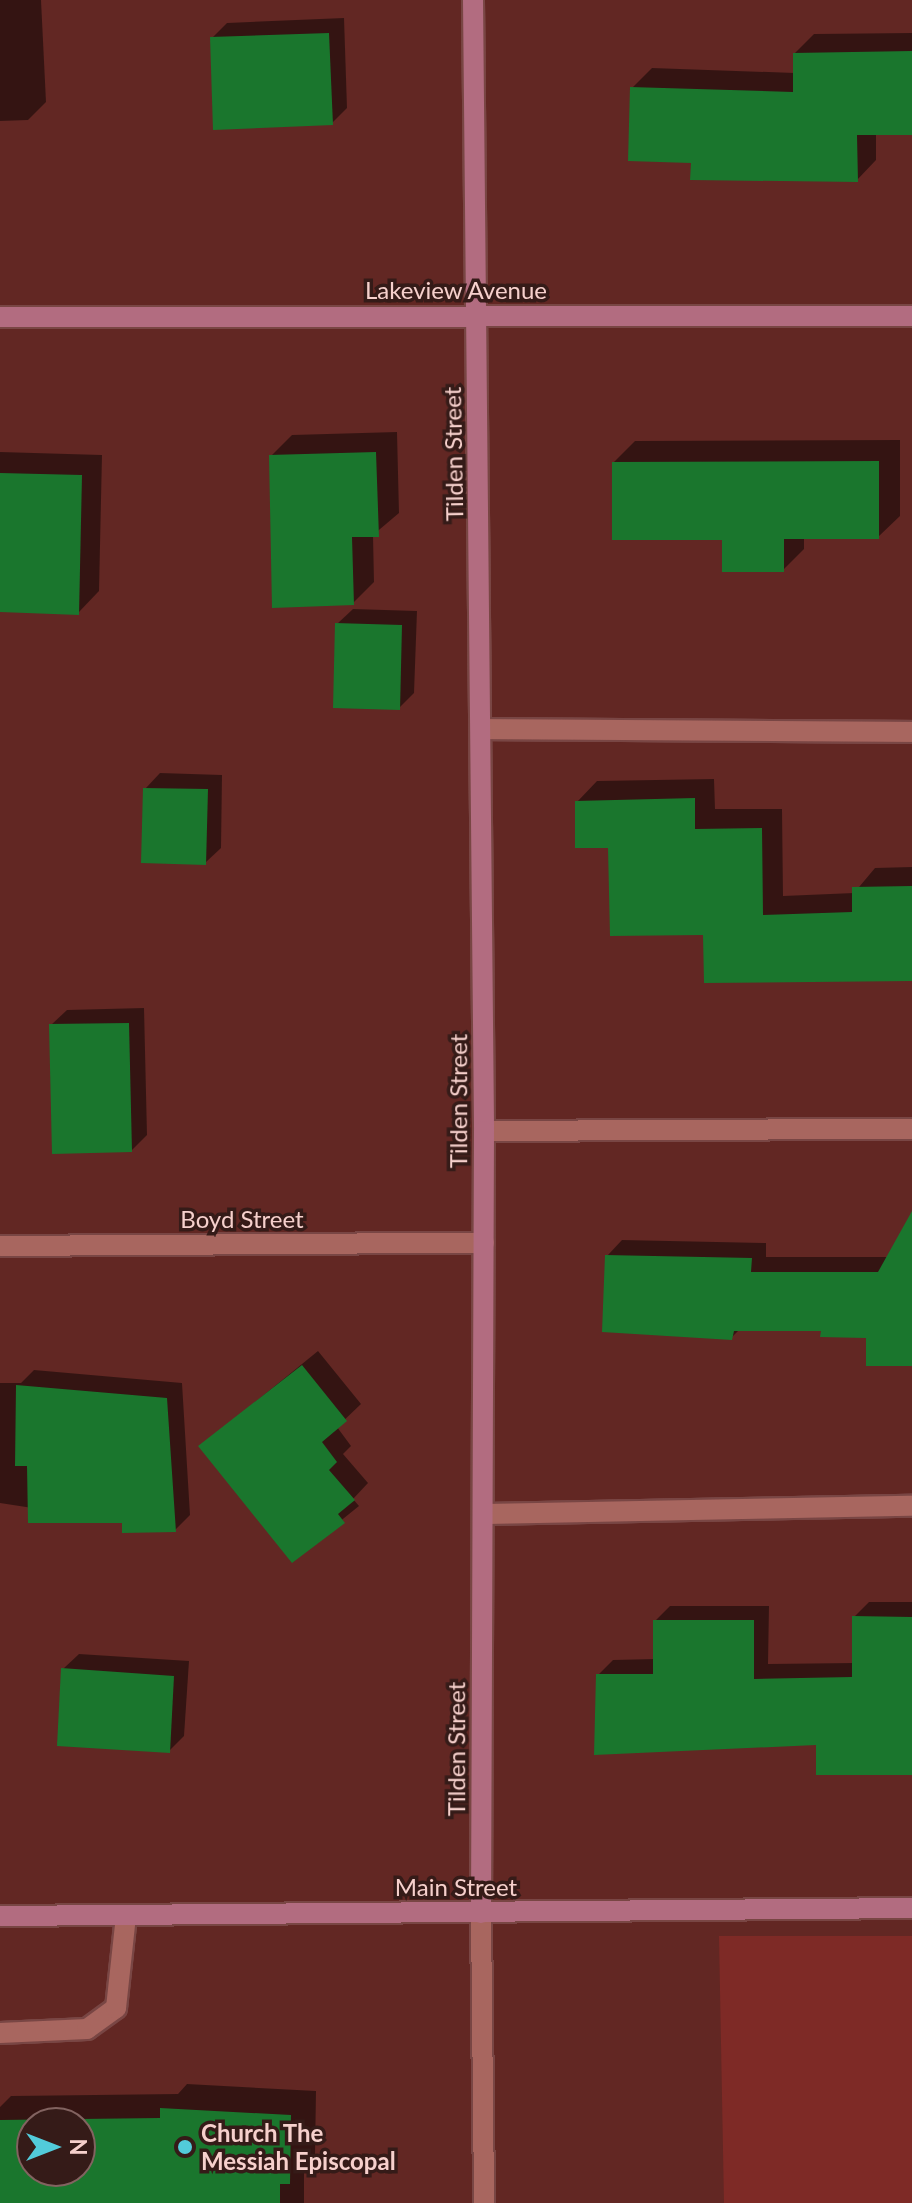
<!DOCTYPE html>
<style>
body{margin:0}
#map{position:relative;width:912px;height:2203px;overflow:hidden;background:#622723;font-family:Lato,sans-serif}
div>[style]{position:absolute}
.green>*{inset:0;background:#7e2a26}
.shadow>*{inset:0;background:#0007}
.building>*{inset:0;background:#1a762d}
.roads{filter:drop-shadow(2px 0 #794644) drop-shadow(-2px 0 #794644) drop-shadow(0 2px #794644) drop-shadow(0 -2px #794644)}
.lane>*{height:20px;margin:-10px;padding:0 10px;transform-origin:10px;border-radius:10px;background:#a8665f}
.street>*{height:20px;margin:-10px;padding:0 10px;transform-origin:10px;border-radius:10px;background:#a8665f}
.secondary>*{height:20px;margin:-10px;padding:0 10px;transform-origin:10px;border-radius:10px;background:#b26c80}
.dots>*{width:22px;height:22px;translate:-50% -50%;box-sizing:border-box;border:4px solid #351b18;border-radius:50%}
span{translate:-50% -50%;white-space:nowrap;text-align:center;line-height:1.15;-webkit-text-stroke:7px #351b18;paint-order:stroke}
.street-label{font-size:24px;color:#f6d0cc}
.poi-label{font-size:24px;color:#f6d0cc;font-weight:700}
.left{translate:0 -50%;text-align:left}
.north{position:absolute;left:16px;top:2107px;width:80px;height:80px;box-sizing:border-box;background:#351b18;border:2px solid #826360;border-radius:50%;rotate:90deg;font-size:22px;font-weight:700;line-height:32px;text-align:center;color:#f6d0cc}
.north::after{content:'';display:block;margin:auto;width:28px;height:36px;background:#52cbda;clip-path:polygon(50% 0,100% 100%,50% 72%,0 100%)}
</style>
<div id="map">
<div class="green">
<i style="clip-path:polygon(719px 1936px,912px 1936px,912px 2203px,724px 2203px)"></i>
</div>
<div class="shadow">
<i style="clip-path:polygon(0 0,41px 0,46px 102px,28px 120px,0 121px)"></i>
<i style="clip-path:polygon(344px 18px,347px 108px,332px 123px,212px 38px,227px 23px)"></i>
<i style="clip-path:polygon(912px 33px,912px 134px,876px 134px,876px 160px,857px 180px,693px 161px,632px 88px,652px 68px,795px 73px,795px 53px,814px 34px)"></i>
<i style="clip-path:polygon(397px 432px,399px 513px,373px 535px,374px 582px,353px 603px,271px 456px,292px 435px)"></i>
<i style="clip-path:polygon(900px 440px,900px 516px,878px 537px,804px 537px,804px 549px,783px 570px,614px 462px,635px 441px)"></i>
<i style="clip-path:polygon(0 452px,102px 455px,99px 591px,78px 613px,0 610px)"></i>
<i style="clip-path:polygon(353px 609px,417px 611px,414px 693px,399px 708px,337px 624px)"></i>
<i style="clip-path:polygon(160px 773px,222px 775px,221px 848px,205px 863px,145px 789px)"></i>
<i style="clip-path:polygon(714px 779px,715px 809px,782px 809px,783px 896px,854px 893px,875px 868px,912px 867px,912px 977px,705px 933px,610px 846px,577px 802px,597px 781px)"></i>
<i style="clip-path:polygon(144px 1008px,147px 1135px,132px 1150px,51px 1025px,67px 1010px)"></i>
<i style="clip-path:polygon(622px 1240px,766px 1243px,766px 1257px,889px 1257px,912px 1243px,912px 1364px,868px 1336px,823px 1329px,740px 1329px,731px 1338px,607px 1256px)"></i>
<i style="clip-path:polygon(318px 1351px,361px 1404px,337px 1427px,351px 1446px,343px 1454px,368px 1483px,353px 1499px,359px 1506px,292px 1560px,201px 1446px)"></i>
<i style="clip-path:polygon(34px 1370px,182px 1383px,190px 1515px,175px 1530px,0 1503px,0 1383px,21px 1383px)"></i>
<i style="clip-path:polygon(869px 1602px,912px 1602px,912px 1773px,598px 1675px,613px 1660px,655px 1659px,655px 1621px,670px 1606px,769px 1606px,768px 1664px,854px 1663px,854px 1617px)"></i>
<i style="clip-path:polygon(79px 1654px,189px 1661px,184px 1736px,169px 1751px,63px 1669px)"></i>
<i style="clip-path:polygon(evenodd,187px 2084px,316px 2091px,315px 2156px,304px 2167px,304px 2203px,0 2203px,0 2107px,11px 2096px,178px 2094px,187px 2084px,32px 2123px,80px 2123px,80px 2171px,32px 2171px,32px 2123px)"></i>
</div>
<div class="building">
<i style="clip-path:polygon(329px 33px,333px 125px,213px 130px,210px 37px)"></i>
<i style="clip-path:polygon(912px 51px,912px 135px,857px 135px,858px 182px,690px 180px,691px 163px,628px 161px,630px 87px,793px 92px,793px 53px)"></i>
<i style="clip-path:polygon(376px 452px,379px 537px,352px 537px,354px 605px,272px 608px,269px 455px)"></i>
<i style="clip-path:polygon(879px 461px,879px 539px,784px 539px,784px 572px,722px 572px,722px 540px,612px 540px,612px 462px)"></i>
<i style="clip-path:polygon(0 473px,82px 475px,79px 615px,0 612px)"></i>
<i style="clip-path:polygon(335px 623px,402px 625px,400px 710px,333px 708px)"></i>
<i style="clip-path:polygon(143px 788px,208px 789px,206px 865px,141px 863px)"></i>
<i style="clip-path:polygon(695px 798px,695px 829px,762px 828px,763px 915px,852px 912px,852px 887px,912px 886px,912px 981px,704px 983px,703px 935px,610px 936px,608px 848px,575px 848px,575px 801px)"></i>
<i style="clip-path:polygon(129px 1023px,132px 1152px,52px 1154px,49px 1024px)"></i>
<i style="clip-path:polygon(912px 1211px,912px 1366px,866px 1366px,866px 1338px,820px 1337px,821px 1331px,734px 1331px,732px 1340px,602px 1332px,605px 1255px,752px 1258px,751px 1272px,878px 1272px)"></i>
<i style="clip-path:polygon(302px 1365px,347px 1421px,322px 1442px,337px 1462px,329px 1470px,355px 1500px,338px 1514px,345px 1523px,292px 1563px,198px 1446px)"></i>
<i style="clip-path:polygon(16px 1385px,167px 1398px,176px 1532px,122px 1533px,122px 1523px,28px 1523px,27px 1466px,15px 1466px)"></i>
<i style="clip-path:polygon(852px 1616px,912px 1617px,912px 1775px,816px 1775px,816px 1745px,594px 1755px,596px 1674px,653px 1674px,653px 1620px,754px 1620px,754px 1679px,852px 1677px)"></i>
<i style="clip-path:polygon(61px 1668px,174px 1676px,170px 1753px,57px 1746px)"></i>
<i style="clip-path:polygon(evenodd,160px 2108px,291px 2115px,290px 2184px,280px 2184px,280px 2203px,0 2203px,0 2120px,160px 2118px,160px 2108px,32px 2123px,80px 2123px,80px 2171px,32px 2171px,32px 2123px)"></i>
</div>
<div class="roads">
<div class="lane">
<i style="left:482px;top:729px;width:430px;rotate:0.4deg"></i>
<i style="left:483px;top:1514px;width:429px;rotate:-1.1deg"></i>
<i style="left:0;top:2033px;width:87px;rotate:-2.6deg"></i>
<i style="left:87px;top:2029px;width:36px;rotate:-36deg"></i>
<i style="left:116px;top:2008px;width:93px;rotate:-83.8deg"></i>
</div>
<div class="street">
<i style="left:484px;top:1131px;width:428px;rotate:-0.3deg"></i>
<i style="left:0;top:1246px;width:484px;rotate:-0.4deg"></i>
<i style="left:481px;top:1913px;width:290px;rotate:89.4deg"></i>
</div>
<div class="secondary">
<i style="left:473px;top:0;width:1131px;rotate:89.44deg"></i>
<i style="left:484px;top:1131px;width:782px;rotate:90.22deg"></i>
<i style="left:0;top:317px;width:912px;rotate:-0.06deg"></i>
<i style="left:0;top:1916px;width:912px;rotate:-0.5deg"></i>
</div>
</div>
<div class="dots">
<i style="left:185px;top:2147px;background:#52cbda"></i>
</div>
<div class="street-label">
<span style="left:456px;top:290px">Lakeview Avenue</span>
<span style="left:453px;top:454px;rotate:-91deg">Tilden Street</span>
<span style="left:458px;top:1101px;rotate:-90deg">Tilden Street</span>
<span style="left:242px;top:1219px">Boyd Street</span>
<span style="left:456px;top:1749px;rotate:-90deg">Tilden Street</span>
<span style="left:456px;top:1887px">Main Street</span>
</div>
<div class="poi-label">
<span class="left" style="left:201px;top:2147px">Church The<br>Messiah Episcopal</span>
</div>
<div class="north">N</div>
</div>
